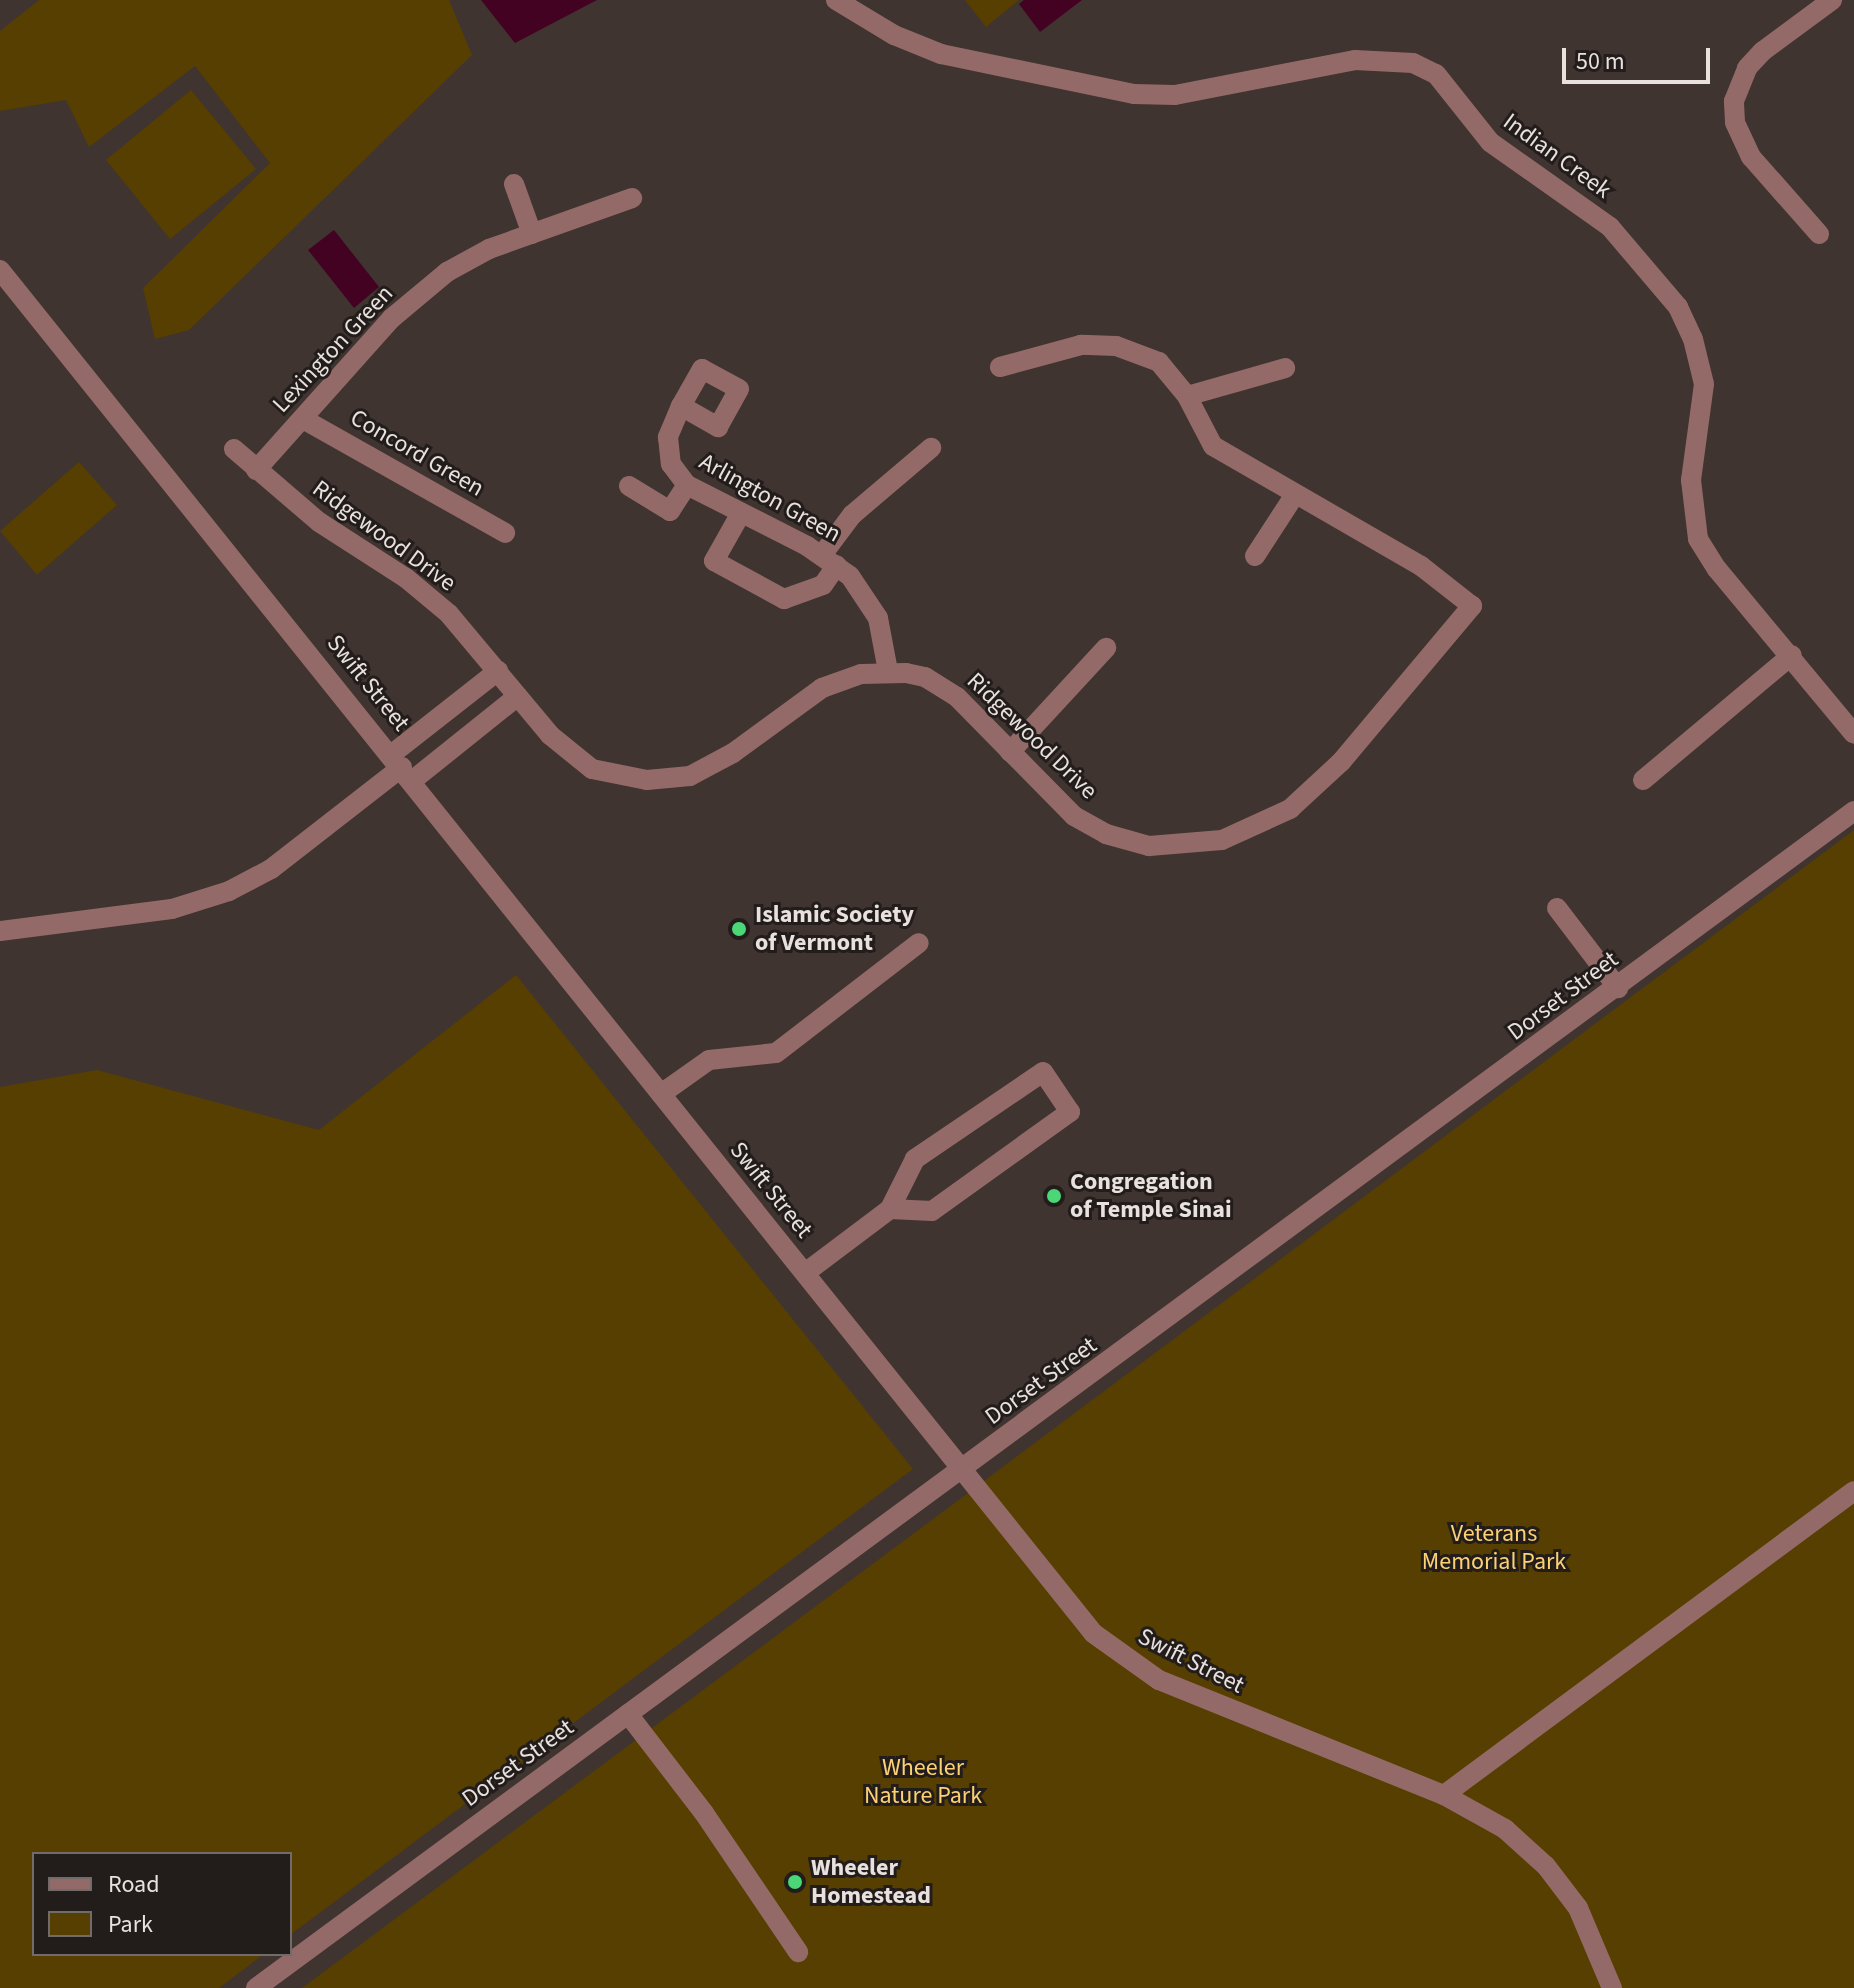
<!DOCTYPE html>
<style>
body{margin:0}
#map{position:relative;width:1854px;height:1988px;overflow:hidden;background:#3f3430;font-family:"Source Sans 3",sans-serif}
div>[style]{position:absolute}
.green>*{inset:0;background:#563f00}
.water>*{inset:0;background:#430221}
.minor>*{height:20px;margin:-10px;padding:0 10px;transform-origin:10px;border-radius:10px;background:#946a69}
.dots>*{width:22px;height:22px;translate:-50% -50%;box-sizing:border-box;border:4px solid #221d1b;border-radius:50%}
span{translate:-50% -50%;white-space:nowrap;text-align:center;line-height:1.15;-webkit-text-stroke:6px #221d1b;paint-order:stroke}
.street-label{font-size:24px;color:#e8e1de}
.poi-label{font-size:24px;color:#e8e1de;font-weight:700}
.left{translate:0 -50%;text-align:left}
.park-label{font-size:24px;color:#fcd174}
.legend{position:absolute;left:32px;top:1852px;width:260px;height:104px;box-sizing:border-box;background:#221d1b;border:2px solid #716b69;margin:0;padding:10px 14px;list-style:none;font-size:24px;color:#e8e1de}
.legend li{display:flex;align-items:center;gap:16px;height:40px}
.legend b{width:40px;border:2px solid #716b69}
.scale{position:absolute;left:1562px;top:48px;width:148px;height:36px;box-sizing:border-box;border:4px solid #e8e1de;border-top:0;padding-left:10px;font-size:24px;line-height:28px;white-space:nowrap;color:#e8e1de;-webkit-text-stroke:6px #221d1b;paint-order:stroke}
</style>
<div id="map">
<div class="green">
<i style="clip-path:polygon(39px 0,449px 0,472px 55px,189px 330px,155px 339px,143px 288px,270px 163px,195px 66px,89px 147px,66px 100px,0 111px,0 31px)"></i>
<i style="clip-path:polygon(965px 0,1019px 0,986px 27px)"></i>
<i style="clip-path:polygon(191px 90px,256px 169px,170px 239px,106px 160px)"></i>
<i style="clip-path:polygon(79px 462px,117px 505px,37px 575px,0 531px)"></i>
<i style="clip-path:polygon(1854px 830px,1854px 1988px,302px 1988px,956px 1502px)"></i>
<i style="clip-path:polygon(516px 975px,913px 1469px,290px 1935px,290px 1854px,34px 1854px,34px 1954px,264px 1954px,219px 1988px,0 1988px,0 1087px,97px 1070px,319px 1130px)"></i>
</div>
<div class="water">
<i style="clip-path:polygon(481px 0,597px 0,515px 43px)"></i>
<i style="clip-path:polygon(1024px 0,1082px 0,1040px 32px,1019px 4px)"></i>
<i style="clip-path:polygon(334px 230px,379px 287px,354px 308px,308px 250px)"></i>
</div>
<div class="minor">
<i style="left:836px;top:0;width:68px;rotate:31.1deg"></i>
<i style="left:894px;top:35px;width:51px;rotate:22deg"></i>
<i style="left:941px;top:54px;width:197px;rotate:11.7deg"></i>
<i style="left:1134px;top:94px;width:41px;rotate:1.4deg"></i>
<i style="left:1175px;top:95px;width:183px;rotate:-11deg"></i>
<i style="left:1355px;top:60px;width:58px;rotate:3deg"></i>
<i style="left:1413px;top:63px;width:25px;rotate:26deg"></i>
<i style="left:1436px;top:74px;width:87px;rotate:51.5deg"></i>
<i style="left:1490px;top:142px;width:147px;rotate:35.3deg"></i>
<i style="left:1610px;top:227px;width:105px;rotate:49.6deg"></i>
<i style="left:1678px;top:307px;width:35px;rotate:65deg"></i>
<i style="left:1693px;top:339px;width:46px;rotate:76.3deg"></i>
<i style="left:1704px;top:384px;width:97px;rotate:97.7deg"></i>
<i style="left:1691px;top:480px;width:59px;rotate:83.2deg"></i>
<i style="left:1698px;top:539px;width:36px;rotate:58deg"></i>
<i style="left:1717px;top:569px;width:214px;rotate:50.3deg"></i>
<i style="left:514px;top:184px;width:53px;rotate:70.2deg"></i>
<i style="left:1819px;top:234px;width:103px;rotate:-131.4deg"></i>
<i style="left:1751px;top:157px;width:38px;rotate:-115deg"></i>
<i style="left:1735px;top:122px;width:21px;rotate:-93deg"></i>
<i style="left:1734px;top:101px;width:35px;rotate:-68deg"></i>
<i style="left:1747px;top:68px;width:23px;rotate:-47deg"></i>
<i style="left:1763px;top:51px;width:86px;rotate:-36.5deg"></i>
<i style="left:0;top:270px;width:1747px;rotate:51.27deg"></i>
<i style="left:1093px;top:1633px;width:81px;rotate:35.5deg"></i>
<i style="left:1159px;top:1680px;width:307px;rotate:22deg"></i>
<i style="left:1444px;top:1795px;width:70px;rotate:29.1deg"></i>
<i style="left:1505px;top:1829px;width:55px;rotate:42.1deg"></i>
<i style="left:1546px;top:1866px;width:53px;rotate:52.7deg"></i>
<i style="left:1578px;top:1908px;width:87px;rotate:67deg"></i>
<i style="left:1187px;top:396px;width:102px;rotate:-15.9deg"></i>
<i style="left:681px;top:406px;width:43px;rotate:29.6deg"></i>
<i style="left:718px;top:427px;width:43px;rotate:-61.1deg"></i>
<i style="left:739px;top:389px;width:42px;rotate:-151.6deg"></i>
<i style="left:702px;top:369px;width:43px;rotate:119.6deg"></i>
<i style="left:681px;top:406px;width:34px;rotate:113deg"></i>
<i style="left:668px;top:437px;width:27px;rotate:84deg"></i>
<i style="left:671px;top:464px;width:26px;rotate:53deg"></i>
<i style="left:687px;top:485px;width:135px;rotate:26.9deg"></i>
<i style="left:807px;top:546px;width:52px;rotate:34.9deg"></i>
<i style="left:850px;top:576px;width:50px;rotate:56.3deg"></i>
<i style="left:878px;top:618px;width:54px;rotate:79.3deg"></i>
<i style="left:303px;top:419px;width:232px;rotate:29.4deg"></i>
<i style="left:234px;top:449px;width:112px;rotate:40.7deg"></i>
<i style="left:319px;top:522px;width:103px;rotate:32.8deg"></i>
<i style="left:406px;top:578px;width:56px;rotate:39.9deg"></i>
<i style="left:449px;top:614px;width:158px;rotate:50.1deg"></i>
<i style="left:550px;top:735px;width:54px;rotate:39deg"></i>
<i style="left:592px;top:769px;width:56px;rotate:11.3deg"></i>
<i style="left:647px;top:780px;width:43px;rotate:-5.3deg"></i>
<i style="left:690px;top:776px;width:49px;rotate:-28.1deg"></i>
<i style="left:733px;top:753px;width:110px;rotate:-36.1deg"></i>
<i style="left:822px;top:688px;width:41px;rotate:-19.7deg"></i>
<i style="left:861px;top:674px;width:45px;rotate:-1.3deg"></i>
<i style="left:906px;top:673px;width:19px;rotate:12deg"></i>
<i style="left:925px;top:677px;width:38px;rotate:32deg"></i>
<i style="left:957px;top:697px;width:167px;rotate:45.5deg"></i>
<i style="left:1074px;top:816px;width:37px;rotate:29deg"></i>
<i style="left:1106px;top:834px;width:45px;rotate:15.6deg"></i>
<i style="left:1149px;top:846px;width:73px;rotate:-4.7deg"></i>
<i style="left:1222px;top:840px;width:75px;rotate:-24.5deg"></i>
<i style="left:1290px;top:809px;width:69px;rotate:-42.7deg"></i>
<i style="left:1341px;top:762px;width:204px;rotate:-50deg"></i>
<i style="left:1472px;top:606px;width:65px;rotate:-141.9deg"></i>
<i style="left:1421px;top:566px;width:240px;rotate:-150deg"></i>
<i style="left:1213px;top:446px;width:56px;rotate:-117.5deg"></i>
<i style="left:1187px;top:396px;width:44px;rotate:-129.5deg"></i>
<i style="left:1159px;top:362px;width:46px;rotate:-159.6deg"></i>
<i style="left:1116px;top:346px;width:35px;rotate:-178deg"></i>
<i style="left:1081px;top:345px;width:84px;rotate:164.8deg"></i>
<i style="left:256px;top:470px;width:204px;rotate:-48.2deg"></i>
<i style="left:392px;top:318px;width:72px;rotate:-39.9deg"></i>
<i style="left:447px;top:272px;width:48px;rotate:-28.7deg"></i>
<i style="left:489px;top:249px;width:152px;rotate:-19.6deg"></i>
<i style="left:629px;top:486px;width:48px;rotate:31.4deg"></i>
<i style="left:670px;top:511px;width:31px;rotate:-57deg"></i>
<i style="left:741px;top:513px;width:55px;rotate:119.4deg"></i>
<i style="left:714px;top:561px;width:80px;rotate:28.5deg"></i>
<i style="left:784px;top:599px;width:41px;rotate:-19.7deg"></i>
<i style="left:823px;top:585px;width:24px;rotate:-55deg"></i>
<i style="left:822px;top:555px;width:50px;rotate:-53.1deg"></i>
<i style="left:852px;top:515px;width:104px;rotate:-40.3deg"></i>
<i style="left:1255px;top:556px;width:72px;rotate:-57deg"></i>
<i style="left:1010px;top:752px;width:142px;rotate:-47.3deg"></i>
<i style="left:392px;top:754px;width:135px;rotate:-38.1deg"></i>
<i style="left:413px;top:780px;width:134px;rotate:-38.7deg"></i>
<i style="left:1643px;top:780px;width:194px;rotate:-40deg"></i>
<i style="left:1557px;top:908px;width:101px;rotate:52.7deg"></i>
<i style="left:0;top:931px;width:173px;rotate:-7.3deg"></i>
<i style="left:172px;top:909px;width:60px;rotate:-17.5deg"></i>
<i style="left:229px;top:891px;width:47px;rotate:-27.6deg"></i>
<i style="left:271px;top:869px;width:166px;rotate:-37.9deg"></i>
<i style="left:661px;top:1094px;width:59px;rotate:-35.3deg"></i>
<i style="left:709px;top:1060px;width:67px;rotate:-6deg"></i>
<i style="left:776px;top:1053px;width:180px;rotate:-37.6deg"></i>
<i style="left:805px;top:1273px;width:106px;rotate:-37deg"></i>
<i style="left:890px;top:1209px;width:42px;rotate:2.7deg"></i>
<i style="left:932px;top:1211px;width:170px;rotate:-35.7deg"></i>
<i style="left:1070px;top:1112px;width:48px;rotate:-124deg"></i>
<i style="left:1043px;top:1072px;width:155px;rotate:145.8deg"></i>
<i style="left:915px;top:1159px;width:56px;rotate:116.6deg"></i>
<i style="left:628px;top:1714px;width:125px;rotate:52.5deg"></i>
<i style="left:704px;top:1813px;width:168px;rotate:55.9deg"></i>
<i style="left:1444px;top:1795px;width:510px;rotate:-36.56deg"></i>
<i style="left:256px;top:1988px;width:1985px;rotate:-36.37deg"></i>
</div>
<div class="dots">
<i style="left:739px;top:929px;background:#4bd677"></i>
<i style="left:1054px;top:1196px;background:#4bd677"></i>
<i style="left:795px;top:1882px;background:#4bd677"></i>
</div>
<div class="street-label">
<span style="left:1557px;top:156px;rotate:36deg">Indian Creek</span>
<span style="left:333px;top:349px;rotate:-47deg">Lexington Green</span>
<span style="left:417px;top:453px;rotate:30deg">Concord Green</span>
<span style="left:770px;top:498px;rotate:29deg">Arlington Green</span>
<span style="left:384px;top:536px;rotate:36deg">Ridgewood Drive</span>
<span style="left:368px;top:683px;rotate:51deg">Swift Street</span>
<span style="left:1032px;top:736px;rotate:44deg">Ridgewood Drive</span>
<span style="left:1563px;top:996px;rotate:-37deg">Dorset Street</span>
<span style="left:771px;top:1190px;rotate:51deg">Swift Street</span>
<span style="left:1041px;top:1381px;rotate:-36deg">Dorset Street</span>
<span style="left:1191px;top:1661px;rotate:27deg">Swift Street</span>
<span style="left:518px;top:1763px;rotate:-36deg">Dorset Street</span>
</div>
<div class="poi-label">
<span class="left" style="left:755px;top:929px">Islamic Society<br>of Vermont</span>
<span class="left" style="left:1070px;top:1196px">Congregation<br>of Temple Sinai</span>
<span class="left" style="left:811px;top:1882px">Wheeler<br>Homestead</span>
</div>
<div class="park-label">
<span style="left:1494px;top:1548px">Veterans<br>Memorial Park</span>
<span style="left:923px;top:1782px">Wheeler<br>Nature Park</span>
</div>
<ul class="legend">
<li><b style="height:10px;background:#946a69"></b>Road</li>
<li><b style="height:22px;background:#563f00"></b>Park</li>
</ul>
<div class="scale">50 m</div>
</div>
